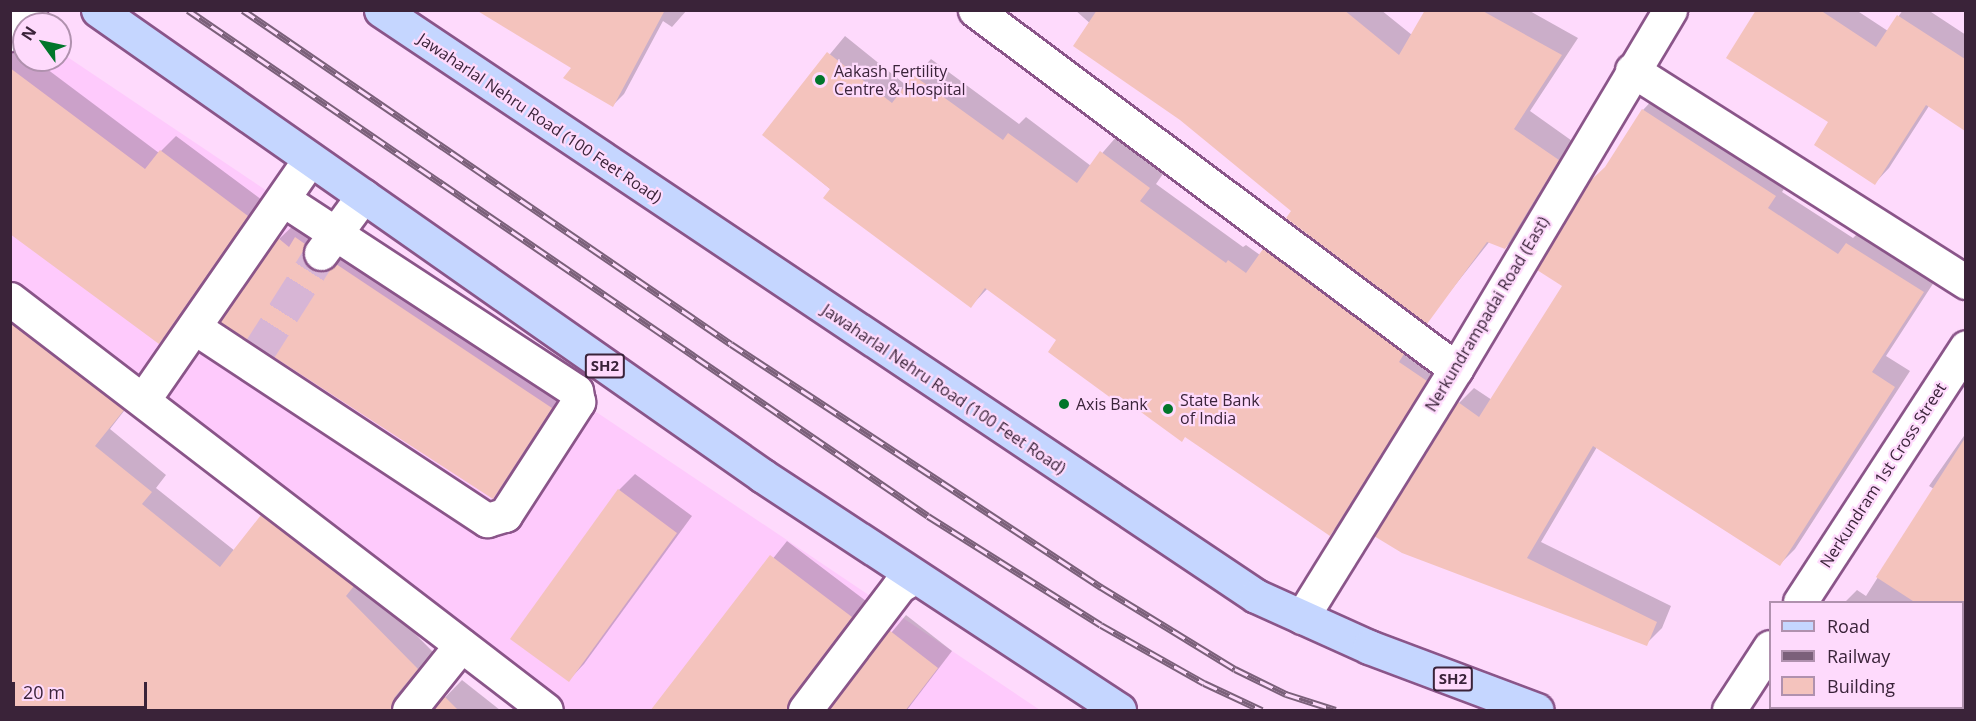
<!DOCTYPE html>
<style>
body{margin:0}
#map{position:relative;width:1976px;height:721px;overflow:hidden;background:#fedafc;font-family:"Open Sans",sans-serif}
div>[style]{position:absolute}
.built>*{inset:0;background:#fecafc}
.shadow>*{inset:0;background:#0003}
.building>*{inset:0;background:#f4c3bd}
.minor-tunnel>*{height:33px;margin-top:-16.5px;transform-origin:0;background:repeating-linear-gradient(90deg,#d7b5d5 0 33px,transparent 0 49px)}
.roads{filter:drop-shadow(2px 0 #8a5589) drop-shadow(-2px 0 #8a5589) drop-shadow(0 2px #8a5589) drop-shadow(0 -2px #8a5589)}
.minor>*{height:33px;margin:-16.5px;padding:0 16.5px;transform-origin:16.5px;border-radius:16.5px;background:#fff}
.major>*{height:33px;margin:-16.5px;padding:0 16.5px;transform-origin:16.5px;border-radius:16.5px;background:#c5d6ff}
.rail>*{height:7px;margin-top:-3.5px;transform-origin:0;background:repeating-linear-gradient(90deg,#fedafc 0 14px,#7b607a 0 28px);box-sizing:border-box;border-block:2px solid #7b607a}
.dots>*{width:16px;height:16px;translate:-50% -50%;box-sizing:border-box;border:3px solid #fedafc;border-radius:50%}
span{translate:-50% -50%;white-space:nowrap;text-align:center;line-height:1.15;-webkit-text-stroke:4.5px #fedafc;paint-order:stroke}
.shield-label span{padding:2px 4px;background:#fedafc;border:2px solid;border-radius:4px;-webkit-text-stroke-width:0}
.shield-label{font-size:15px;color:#3a2339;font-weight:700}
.poi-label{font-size:16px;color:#3a2339}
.left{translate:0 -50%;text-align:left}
.street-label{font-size:16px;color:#3a2339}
.frame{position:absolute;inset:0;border:12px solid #3a2339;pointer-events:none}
.legend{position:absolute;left:1769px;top:601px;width:195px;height:108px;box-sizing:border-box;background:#fedafc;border:2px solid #b091ae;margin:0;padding:8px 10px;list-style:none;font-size:18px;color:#3a2339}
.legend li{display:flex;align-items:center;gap:12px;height:30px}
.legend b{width:30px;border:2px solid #b091ae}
.north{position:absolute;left:12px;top:12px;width:60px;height:60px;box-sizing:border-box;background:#fedafc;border:2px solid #b091ae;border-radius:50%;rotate:303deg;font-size:16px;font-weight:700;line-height:24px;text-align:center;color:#3a2339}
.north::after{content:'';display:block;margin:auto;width:21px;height:27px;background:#01762b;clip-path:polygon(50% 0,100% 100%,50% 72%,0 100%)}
.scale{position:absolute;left:12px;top:682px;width:135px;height:27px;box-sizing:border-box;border:3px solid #3a2339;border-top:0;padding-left:8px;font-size:18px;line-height:21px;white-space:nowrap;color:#3a2339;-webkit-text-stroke:4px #fedafc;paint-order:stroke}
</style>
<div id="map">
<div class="built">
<i style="clip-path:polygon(10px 19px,24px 28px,24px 60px,60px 60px,60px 52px,1040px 710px,543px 710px,11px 306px)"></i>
</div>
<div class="shadow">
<i style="clip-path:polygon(523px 10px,687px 10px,672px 27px,663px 21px,624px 94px,612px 106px)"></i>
<i style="clip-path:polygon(1075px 10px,1381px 10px,1412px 35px,1427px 10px,1528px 10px,1578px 38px,1530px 111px,1575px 143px,1522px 231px,1505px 248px,1490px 241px,1426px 322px)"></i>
<i style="clip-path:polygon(1758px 10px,1856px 10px,1888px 31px,1903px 10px,1928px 10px,1966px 35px,1966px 129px,1929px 106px,1889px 168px,1875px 183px)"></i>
<i style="clip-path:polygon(845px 36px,907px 86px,931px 59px,1019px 124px,1026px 117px,1091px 166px,1117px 136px,1165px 171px,1156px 184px,1243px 247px,1246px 245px,1260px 255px,1281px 233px,1442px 364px,1346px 518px,1330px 534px,988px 288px,971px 306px,764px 134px)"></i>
<i style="clip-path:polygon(10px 41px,24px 51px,24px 60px,35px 60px,159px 153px,176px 136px,262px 200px,174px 327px,159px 343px,10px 232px)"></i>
<i style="clip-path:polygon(1658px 94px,1790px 180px,1782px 192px,1853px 238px,1863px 228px,1938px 276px,1886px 356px,1910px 371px,1795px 549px,1780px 564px,1597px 447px,1541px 542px,1671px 606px,1662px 628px,1646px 644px,1403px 552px,1459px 403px,1474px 388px,1492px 400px,1565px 286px,1607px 167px,1643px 110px)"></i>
<i style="clip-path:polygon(298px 221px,569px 389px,511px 478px,493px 497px,279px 239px)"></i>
<i style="clip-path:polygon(10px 290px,138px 393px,110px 429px,166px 475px,156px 488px,235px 551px,278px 501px,361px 579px,433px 652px,406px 690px,424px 710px,10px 710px)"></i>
<i style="clip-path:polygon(1966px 433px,1966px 710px,1807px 708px,1962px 708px,1962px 602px,1845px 602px,1857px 590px,1866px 596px,1934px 489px,1929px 486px)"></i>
<i style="clip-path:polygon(635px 474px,692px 516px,584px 664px,569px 680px,512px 638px,619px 490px)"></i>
<i style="clip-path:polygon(787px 541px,866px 601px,805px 682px,803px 700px,813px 710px,652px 710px)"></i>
<i style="clip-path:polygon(906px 615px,952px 651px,907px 710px,827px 710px)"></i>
<i style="clip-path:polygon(462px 680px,500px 710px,433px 710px)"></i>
</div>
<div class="building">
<i style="clip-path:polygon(476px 10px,665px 10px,613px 107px,563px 78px,571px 68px)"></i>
<i style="clip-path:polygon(1097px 10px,1344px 10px,1399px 55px,1425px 10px,1481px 10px,1562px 55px,1514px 129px,1559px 160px,1505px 249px,1487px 242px,1427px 324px,1286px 218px,1291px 211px,1180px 120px,1073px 46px)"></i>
<i style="clip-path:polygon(1756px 10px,1820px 10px,1876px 47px,1897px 15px,1965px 59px,1965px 131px,1926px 105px,1875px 185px,1814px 145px,1828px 122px,1726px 58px)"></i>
<i style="clip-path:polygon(827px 52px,892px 103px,913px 75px,1003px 140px,1008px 133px,1077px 183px,1100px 151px,1150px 188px,1140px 201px,1226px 263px,1228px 260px,1246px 273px,1263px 249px,1404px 354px,1399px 362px,1427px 381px,1330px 536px,1185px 437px,1182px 442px,1119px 396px,1115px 401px,1048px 352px,1056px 340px,985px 288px,971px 308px,823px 198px,830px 189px,762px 135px)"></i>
<i style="clip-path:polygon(10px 68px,145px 169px,160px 150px,248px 216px,159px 344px,10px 234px)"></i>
<i style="clip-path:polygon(1642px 109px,1776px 196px,1768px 208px,1838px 254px,1846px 243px,1924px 292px,1872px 372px,1895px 387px,1780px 566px,1593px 446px,1527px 558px,1657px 622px,1647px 646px,1402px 553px,1374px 536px,1458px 402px,1479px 417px,1562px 286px,1537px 270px,1589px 182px,1605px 167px)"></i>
<i style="clip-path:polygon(295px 237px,305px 244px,304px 260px,310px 268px,328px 270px,336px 264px,552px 408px,493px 499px,220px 322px,278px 238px,289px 247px)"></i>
<i style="clip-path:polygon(10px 323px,124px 410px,95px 446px,152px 492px,142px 504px,220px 567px,261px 515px,354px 586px,346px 596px,418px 669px,394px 698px,391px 711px,10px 711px)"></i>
<i style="clip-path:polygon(1965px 438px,1965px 603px,1916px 603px,1876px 577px)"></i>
<i style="clip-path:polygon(618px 489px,677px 533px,569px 682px,510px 639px)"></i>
<i style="clip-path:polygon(770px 555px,852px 617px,790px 699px,787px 711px,650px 711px)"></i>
<i style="clip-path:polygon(889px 630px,938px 668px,905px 711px,828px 711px)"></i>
<i style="clip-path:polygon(444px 696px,459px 711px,433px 711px)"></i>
</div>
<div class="minor-tunnel">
<i style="left:257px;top:354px;width:120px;rotate:-57.6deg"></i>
</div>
<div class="roads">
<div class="minor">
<i style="left:975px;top:10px;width:600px;rotate:36.74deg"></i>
<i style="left:10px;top:34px;width:31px;rotate:-50deg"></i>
<i style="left:1632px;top:70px;width:396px;rotate:32.4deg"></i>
<i style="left:321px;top:253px;width:71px;rotate:-53.6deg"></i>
<i style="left:10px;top:299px;width:675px;rotate:37.48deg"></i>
<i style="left:194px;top:327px;width:351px;rotate:33.4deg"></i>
<i style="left:487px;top:520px;width:19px;rotate:-16deg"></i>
<i style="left:505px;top:515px;width:135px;rotate:-57.1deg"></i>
<i style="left:578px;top:402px;width:11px;rotate:-100deg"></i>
<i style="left:576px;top:391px;width:350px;rotate:-146.8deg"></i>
<i style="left:143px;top:400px;width:293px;rotate:-55.3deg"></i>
<i style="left:1800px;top:602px;width:304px;rotate:-56.9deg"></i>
<i style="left:1302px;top:617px;width:292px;rotate:-58.2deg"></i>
<i style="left:1456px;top:369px;width:418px;rotate:-59.2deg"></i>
<i style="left:409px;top:710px;width:83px;rotate:-51.3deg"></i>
<i style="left:805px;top:710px;width:156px;rotate:-52.8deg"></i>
<i style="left:899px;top:586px;width:16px;rotate:-30deg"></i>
<i style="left:1729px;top:710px;width:75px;rotate:-56.9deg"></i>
</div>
<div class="major">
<i style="left:98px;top:10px;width:812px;rotate:35.02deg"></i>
<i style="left:763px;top:476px;width:426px;rotate:33.3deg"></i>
<i style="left:381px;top:10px;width:1053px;rotate:33.81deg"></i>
<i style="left:1256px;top:596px;width:124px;rotate:24.3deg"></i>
<i style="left:1369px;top:647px;width:179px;rotate:20.6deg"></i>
</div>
</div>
<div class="rail">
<i style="left:188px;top:10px;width:896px;rotate:34.36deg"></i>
<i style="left:928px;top:516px;width:204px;rotate:32.2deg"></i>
<i style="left:1101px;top:625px;width:118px;rotate:29.4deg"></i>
<i style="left:1204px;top:683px;width:64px;rotate:25deg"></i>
<i style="left:243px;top:10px;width:591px;rotate:34.39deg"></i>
<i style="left:731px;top:344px;width:443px;rotate:33.3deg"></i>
<i style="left:1101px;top:587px;width:157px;rotate:31.5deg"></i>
<i style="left:1235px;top:669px;width:57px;rotate:26.1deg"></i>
<i style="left:1286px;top:694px;width:52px;rotate:17.7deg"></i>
</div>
<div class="dots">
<i style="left:820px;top:80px;background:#01762b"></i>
<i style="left:1064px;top:404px;background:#01762b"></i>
<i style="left:1168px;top:409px;background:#01762b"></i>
</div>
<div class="shield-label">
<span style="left:605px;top:366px">SH2</span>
<span style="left:1453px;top:679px">SH2</span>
</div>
<div class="poi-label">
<span class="left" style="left:834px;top:80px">Aakash Fertility<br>Centre &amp; Hospital</span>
<span class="left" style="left:1180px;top:409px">State Bank<br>of India</span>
<span class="left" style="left:1076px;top:404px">Axis Bank</span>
</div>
<div class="street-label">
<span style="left:540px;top:118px;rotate:34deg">Jawaharlal Nehru Road (100 Feet Road)</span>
<span style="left:1487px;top:314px;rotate:-59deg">Nerkundrampadai Road (East)</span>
<span style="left:944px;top:389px;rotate:34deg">Jawaharlal Nehru Road (100 Feet Road)</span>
<span style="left:1883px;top:475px;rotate:-57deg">Nerkundram 1st Cross Street</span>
</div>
<div class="frame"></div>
<ul class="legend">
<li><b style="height:8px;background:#c5d6ff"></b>Road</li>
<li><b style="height:8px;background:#7b607a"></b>Railway</li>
<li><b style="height:16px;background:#f4c3bd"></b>Building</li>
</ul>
<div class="north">N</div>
<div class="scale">20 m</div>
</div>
